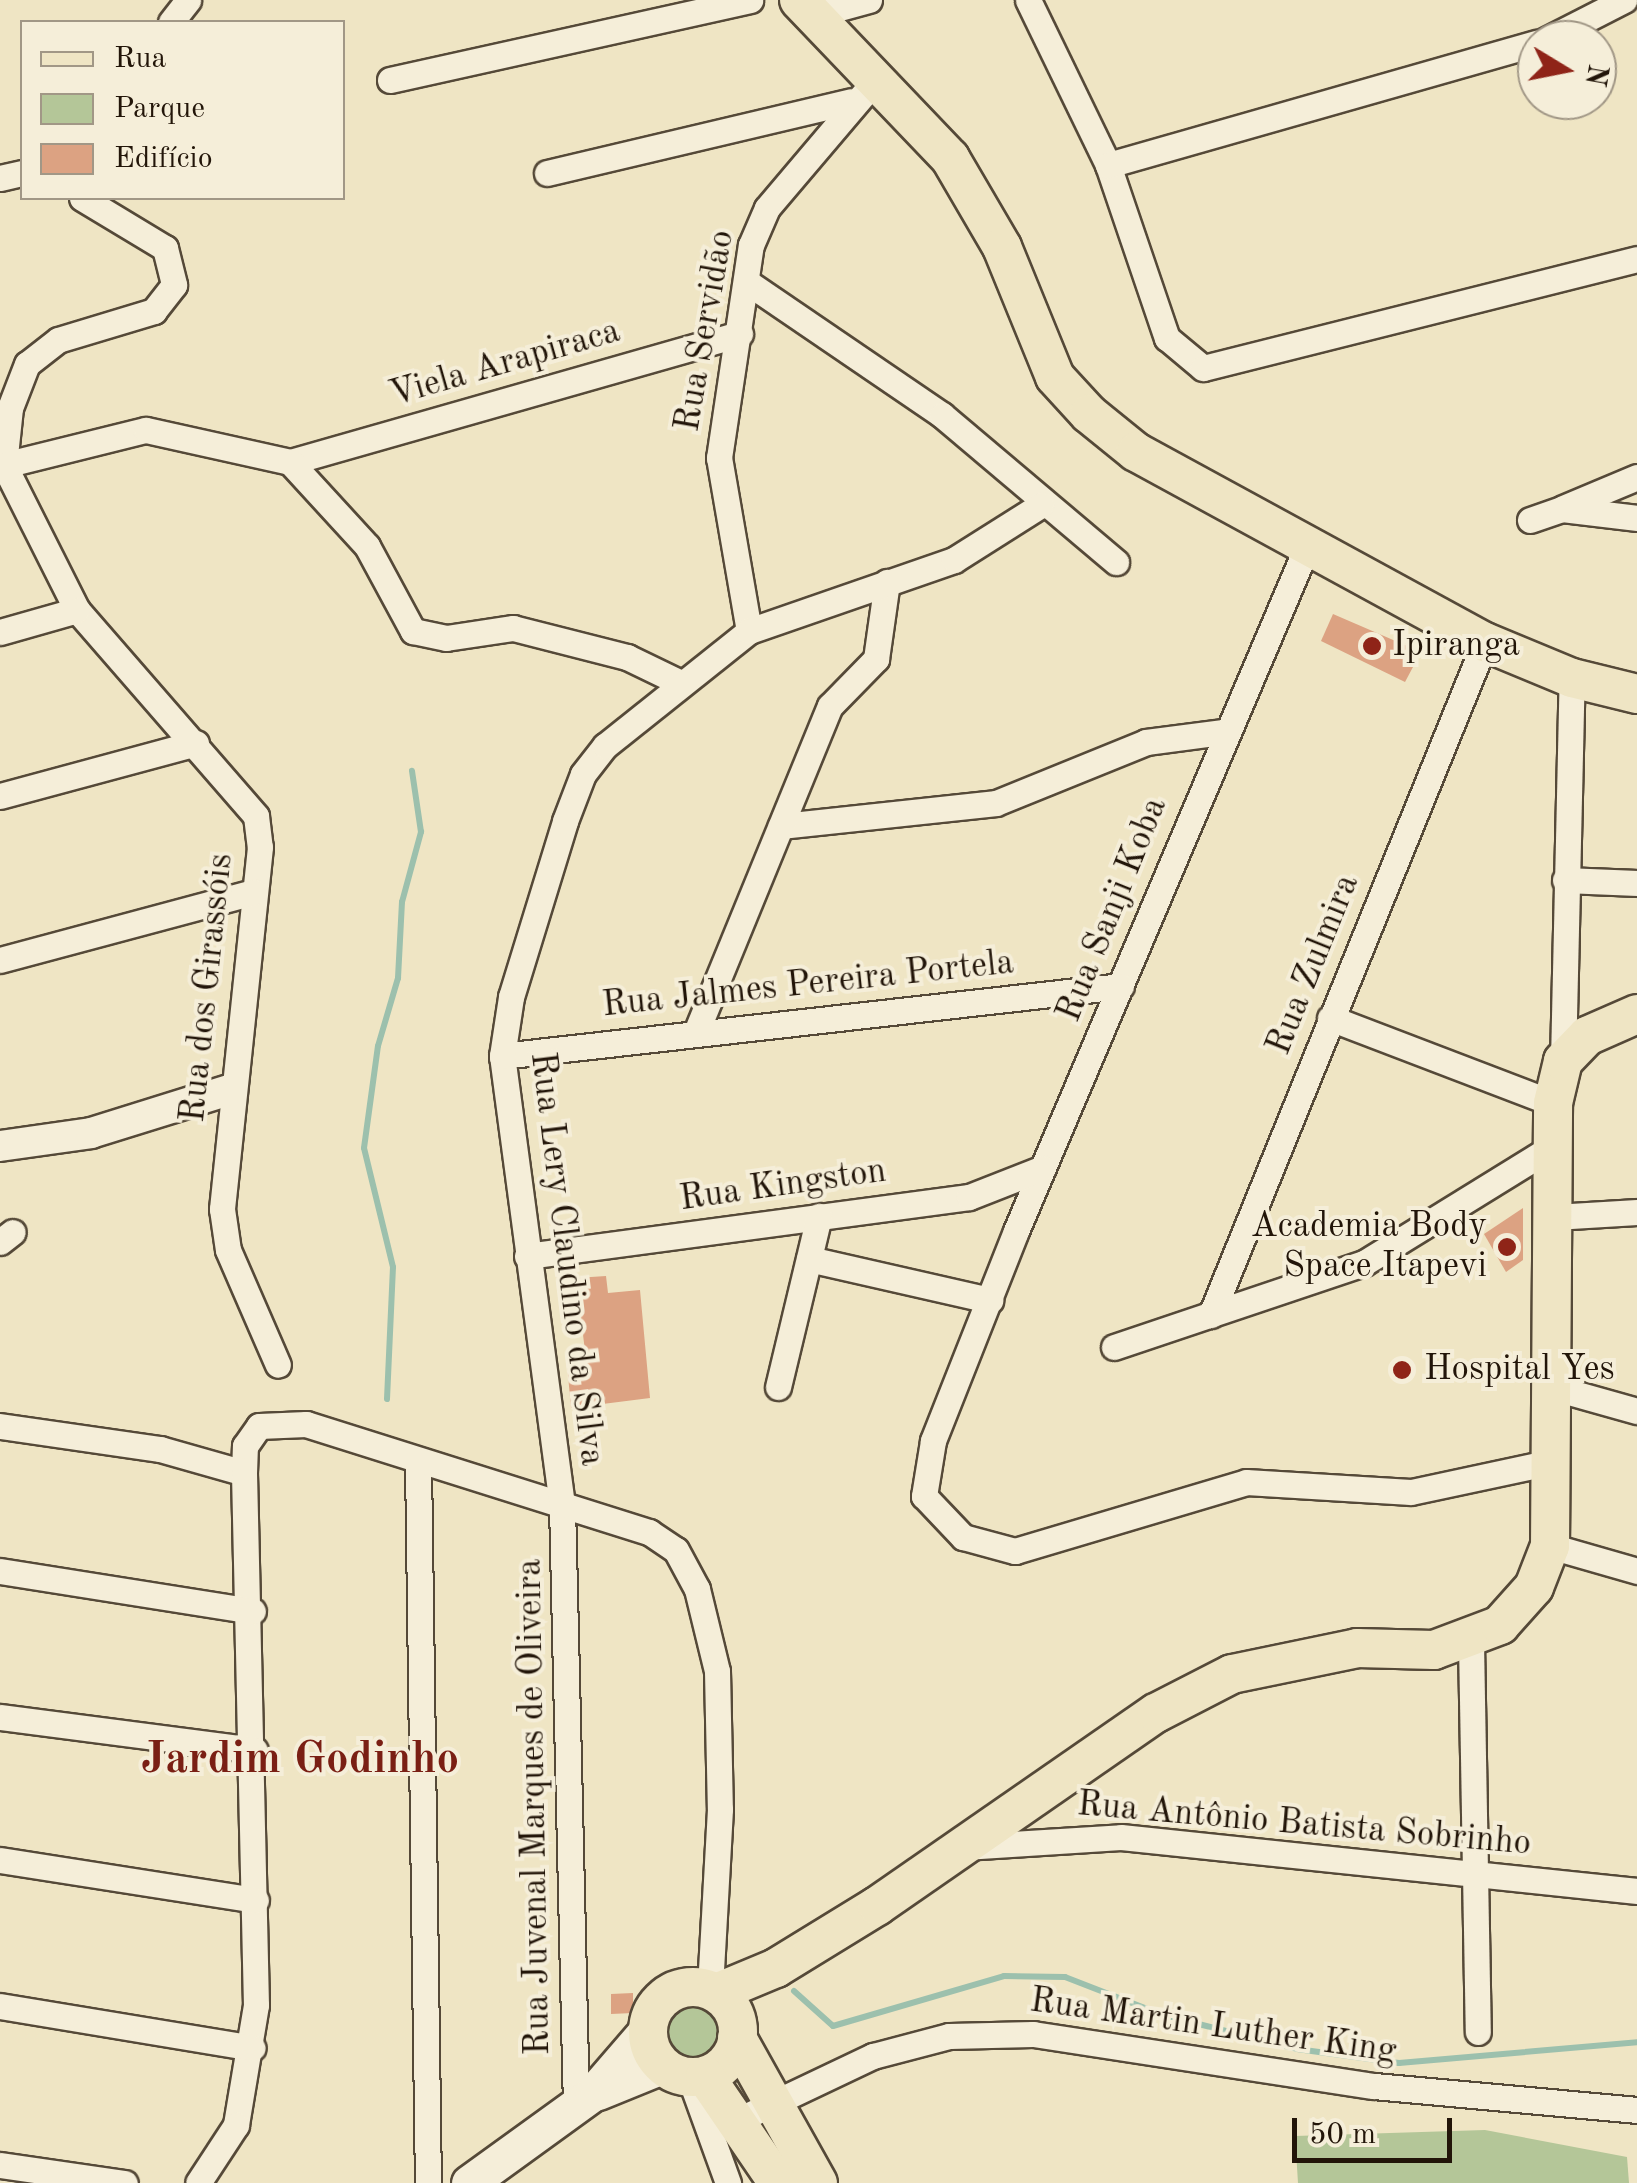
<!DOCTYPE html>
<meta charset="utf-8">
<style>
body{margin:0}
#map{position:relative;width:1637px;height:2183px;overflow:hidden;background:#efe5c4;font-family:"Old Standard TT",serif}
div>[style]{position:absolute}
.green>*{inset:0;background:#b4c698}
.round{border-radius:50%}
.stream>*{height:6px;margin:-3px;padding:0 3px;transform-origin:3px;border-radius:3px;background:#9cc0ad}
.building>*{inset:0;background:#dca282}
.roads{filter:drop-shadow(2px 0 #554938) drop-shadow(-2px 0 #554938) drop-shadow(0 2px #554938) drop-shadow(0 -2px #554938)}
.minor>*{height:25px;margin:-12.5px;padding:0 12.5px;transform-origin:12.5px;border-radius:12.5px;background:#f5eed9}
.tertiary>*{height:30px;margin:-15px;padding:0 15px;transform-origin:15px;border-radius:15px;background:#f5eed9}
.secondary>*{height:35px;margin:-17.5px;padding:0 17.5px;transform-origin:17.5px;border-radius:17.5px;background:#f5eed9}
.primary>*{height:38px;margin:-19px;padding:0 19px;transform-origin:19px;border-radius:19px;background:#efe5c4}
.primary>.ring{margin:-19px;padding:0;box-sizing:content-box;background:none;border:38px solid #efe5c4;border-radius:50%}
.dots>*{width:28px;height:28px;translate:-50% -50%;box-sizing:border-box;border:5px solid #f5eed9;border-radius:50%}
span{translate:-50% -50%;white-space:nowrap;text-align:center;line-height:1.15;-webkit-text-stroke:8px #f5eed9;paint-order:stroke}
.street-label{font-size:35px;color:#221509}
.poi-label{font-size:35px;color:#221509}
.left{translate:0 -50%;text-align:left}
.right{translate:-100% -50%;text-align:right}
.district-label{font-size:45px;color:#7a1f14;font-weight:700}
.legend{position:absolute;left:20px;top:20px;width:325px;height:180px;box-sizing:border-box;background:#f5eed9;border:2px solid #a19786;margin:0;padding:12px 18px;list-style:none;font-size:30px;color:#221509}
.legend li{display:flex;align-items:center;gap:20px;height:50px}
.legend b{width:50px;border:2px solid #a19786}
.north{position:absolute;left:1517px;top:20px;width:100px;height:100px;box-sizing:border-box;background:#f5eed9;border:2px solid #a19786;border-radius:50%;rotate:100deg;font-size:28px;font-weight:700;line-height:40px;text-align:center;color:#221509}
.north::after{content:'';display:block;margin:auto;width:35px;height:45px;background:#8f2418;clip-path:polygon(50% 0,100% 100%,50% 72%,0 100%)}
.scale{position:absolute;left:1292px;top:2118px;width:160px;height:45px;box-sizing:border-box;border:5px solid #221509;border-top:0;padding-left:12px;font-size:30px;line-height:35px;white-space:nowrap;color:#221509;-webkit-text-stroke:8px #f5eed9;paint-order:stroke}
</style>
<div id="map">
<div class="green">
<i class="round" style="left:662px;top:2002px;width:64px;height:64px"></i>
<i style="clip-path:polygon(1485px 2130px,1627px 2157px,1629px 2183px,1298px 2183px,1295px 2136px)"></i>
</div>
<div class="stream">
<i style="left:387px;top:1399px;width:132px;rotate:-87.4deg"></i>
<i style="left:393px;top:1267px;width:122px;rotate:-103.7deg"></i>
<i style="left:364px;top:1148px;width:103px;rotate:-82.2deg"></i>
<i style="left:378px;top:1046px;width:71px;rotate:-73.6deg"></i>
<i style="left:398px;top:978px;width:76px;rotate:-87deg"></i>
<i style="left:402px;top:902px;width:73px;rotate:-74.8deg"></i>
<i style="left:421px;top:832px;width:62px;rotate:-98.4deg"></i>
<i style="left:794px;top:1991px;width:52px;rotate:41.9deg"></i>
<i style="left:833px;top:2026px;width:178px;rotate:-16.3deg"></i>
<i style="left:1004px;top:1976px;width:61px;rotate:0.9deg"></i>
<i style="left:1065px;top:1977px;width:105px;rotate:21.2deg"></i>
<i style="left:1163px;top:2015px;width:138px;rotate:14.2deg"></i>
<i style="left:1297px;top:2049px;width:103px;rotate:7.8deg"></i>
<i style="left:1399px;top:2063px;width:239px;rotate:-5deg"></i>
</div>
<div class="building">
<i style="clip-path:polygon(1333px 614px,1421px 652px,1405px 682px,1321px 641px)"></i>
<i style="clip-path:polygon(1523px 1208px,1523px 1260px,1506px 1272px,1484px 1234px)"></i>
<i style="clip-path:polygon(606px 1276px,608px 1293px,640px 1290px,650px 1398px,571px 1408px,566px 1353px,585px 1351px,576px 1278px)"></i>
<i style="clip-path:polygon(633px 1993px,633px 2013px,611px 2014px,611px 1994px)"></i>
</div>
<div class="roads">
<div class="minor">
<i style="left:1028px;top:0;width:183px;rotate:64.1deg"></i>
<i style="left:1108px;top:165px;width:183px;rotate:71.2deg"></i>
<i style="left:1167px;top:338px;width:47px;rotate:39.8deg"></i>
<i style="left:1203px;top:368px;width:447px;rotate:-14.1deg"></i>
<i style="left:814px;top:15px;width:57px;rotate:-15.3deg"></i>
<i style="left:171px;top:22px;width:28px;rotate:-52deg"></i>
<i style="left:1546px;top:40px;width:88px;rotate:-27.1deg"></i>
<i style="left:390px;top:80px;width:369px;rotate:-12.5deg"></i>
<i style="left:1108px;top:165px;width:446px;rotate:-15.9deg"></i>
<i style="left:547px;top:173px;width:312px;rotate:-13.3deg"></i>
<i style="left:0;top:178px;width:23px;rotate:-13deg"></i>
<i style="left:82px;top:198px;width:97px;rotate:31.1deg"></i>
<i style="left:165px;top:248px;width:38px;rotate:76deg"></i>
<i style="left:174px;top:285px;width:33px;rotate:128deg"></i>
<i style="left:154px;top:311px;width:100px;rotate:163.2deg"></i>
<i style="left:58px;top:340px;width:39px;rotate:142deg"></i>
<i style="left:27px;top:364px;width:47px;rotate:111.1deg"></i>
<i style="left:10px;top:408px;width:57px;rotate:96deg"></i>
<i style="left:4px;top:465px;width:162px;rotate:63.3deg"></i>
<i style="left:77px;top:610px;width:273px;rotate:49deg"></i>
<i style="left:256px;top:816px;width:31px;rotate:83deg"></i>
<i style="left:260px;top:847px;width:364px;rotate:96deg"></i>
<i style="left:222px;top:1209px;width:41px;rotate:81.7deg"></i>
<i style="left:228px;top:1250px;width:125px;rotate:66.5deg"></i>
<i style="left:747px;top:282px;width:236px;rotate:34.3deg"></i>
<i style="left:942px;top:415px;width:228px;rotate:40.2deg"></i>
<i style="left:290px;top:462px;width:468px;rotate:-15.9deg"></i>
<i style="left:0;top:466px;width:150px;rotate:-13.9deg"></i>
<i style="left:146px;top:430px;width:148px;rotate:12.5deg"></i>
<i style="left:290px;top:462px;width:114px;rotate:47.5deg"></i>
<i style="left:367px;top:546px;width:97px;rotate:61.6deg"></i>
<i style="left:413px;top:631px;width:34px;rotate:12deg"></i>
<i style="left:446px;top:638px;width:68px;rotate:-8.5deg"></i>
<i style="left:513px;top:628px;width:118px;rotate:14.3deg"></i>
<i style="left:627px;top:657px;width:58px;rotate:25.7deg"></i>
<i style="left:1563px;top:508px;width:80px;rotate:-22.7deg"></i>
<i style="left:1530px;top:520px;width:34px;rotate:-19deg"></i>
<i style="left:1562px;top:509px;width:76px;rotate:6.8deg"></i>
<i style="left:1306px;top:549px;width:741px;rotate:113.04deg"></i>
<i style="left:1016px;top:1231px;width:226px;rotate:111.6deg"></i>
<i style="left:933px;top:1441px;width:56px;rotate:99.3deg"></i>
<i style="left:924px;top:1496px;width:57px;rotate:46.4deg"></i>
<i style="left:963px;top:1537px;width:54px;rotate:15.1deg"></i>
<i style="left:1015px;top:1551px;width:241px;rotate:-16.6deg"></i>
<i style="left:1246px;top:1482px;width:165px;rotate:3.5deg"></i>
<i style="left:1411px;top:1492px;width:143px;rotate:-12.1deg"></i>
<i style="left:749px;top:631px;width:176px;rotate:-99.8deg"></i>
<i style="left:719px;top:458px;width:215px;rotate:-81.5deg"></i>
<i style="left:751px;top:245px;width:40px;rotate:-66.6deg"></i>
<i style="left:767px;top:208px;width:165px;rotate:-49.7deg"></i>
<i style="left:0;top:632px;width:80px;rotate:-15.9deg"></i>
<i style="left:0;top:796px;width:203px;rotate:-15.1deg"></i>
<i style="left:781px;top:826px;width:216px;rotate:-6.1deg"></i>
<i style="left:996px;top:803px;width:162px;rotate:-22.1deg"></i>
<i style="left:1146px;top:742px;width:78px;rotate:-7.4deg"></i>
<i style="left:1565px;top:880px;width:72px;rotate:2.4deg"></i>
<i style="left:0;top:960px;width:263px;rotate:-15deg"></i>
<i style="left:1330px;top:1018px;width:239px;rotate:20.9deg"></i>
<i style="left:697px;top:1030px;width:350px;rotate:-67.7deg"></i>
<i style="left:830px;top:706px;width:66px;rotate:-45.6deg"></i>
<i style="left:876px;top:659px;width:78px;rotate:-81.9deg"></i>
<i style="left:502px;top:1056px;width:623px;rotate:-6.45deg"></i>
<i style="left:1563px;top:1061px;width:383px;rotate:-88.7deg"></i>
<i style="left:1554px;top:1217px;width:83px;rotate:-3.4deg"></i>
<i style="left:0;top:1242px;width:16px;rotate:-38deg"></i>
<i style="left:527px;top:1256px;width:446px;rotate:-7.6deg"></i>
<i style="left:969px;top:1197px;width:79px;rotate:-21.4deg"></i>
<i style="left:809px;top:1259px;width:186px;rotate:12.8deg"></i>
<i style="left:1211px;top:1315px;width:727px;rotate:-67.85deg"></i>
<i style="left:1114px;top:1347px;width:264px;rotate:-18.6deg"></i>
<i style="left:1364px;top:1263px;width:221px;rotate:-31.7deg"></i>
<i style="left:778px;top:1387px;width:176px;rotate:-76.5deg"></i>
<i style="left:1555px;top:1388px;width:85px;rotate:15.7deg"></i>
<i style="left:0;top:1426px;width:162px;rotate:8.2deg"></i>
<i style="left:160px;top:1449px;width:87px;rotate:15.9deg"></i>
<i style="left:244px;top:1473px;width:532px;rotate:88.71deg"></i>
<i style="left:256px;top:2005px;width:122px;rotate:99.5deg"></i>
<i style="left:236px;top:2125px;width:69px;rotate:123.2deg"></i>
<i style="left:418px;top:1462px;width:721px;rotate:89.21deg"></i>
<i style="left:244px;top:1473px;width:27px;rotate:-88deg"></i>
<i style="left:245px;top:1446px;width:24px;rotate:-55deg"></i>
<i style="left:259px;top:1426px;width:47px;rotate:-2.4deg"></i>
<i style="left:306px;top:1424px;width:360px;rotate:17.5deg"></i>
<i style="left:649px;top:1532px;width:32px;rotate:34deg"></i>
<i style="left:676px;top:1550px;width:44px;rotate:61.7deg"></i>
<i style="left:697px;top:1589px;width:84px;rotate:76.3deg"></i>
<i style="left:717px;top:1671px;width:138px;rotate:88.8deg"></i>
<i style="left:720px;top:1809px;width:181px;rotate:93.2deg"></i>
<i style="left:1550px;top:1546px;width:91px;rotate:16deg"></i>
<i style="left:0;top:1571px;width:256px;rotate:9deg"></i>
<i style="left:1471px;top:1642px;width:390px;rotate:89deg"></i>
<i style="left:0;top:1717px;width:257px;rotate:7.4deg"></i>
<i style="left:964px;top:1847px;width:157px;rotate:-3.6deg"></i>
<i style="left:1121px;top:1837px;width:519px;rotate:5.97deg"></i>
<i style="left:0;top:1860px;width:259px;rotate:8.9deg"></i>
<i style="left:0;top:2006px;width:256px;rotate:9.4deg"></i>
<i style="left:690px;top:2078px;width:112px;rotate:70.1deg"></i>
<i style="left:576px;top:2107px;width:602px;rotate:-91.33deg"></i>
<i style="left:562px;top:1505px;width:453px;rotate:-97.6deg"></i>
<i style="left:502px;top:1056px;width:60px;rotate:-81.3deg"></i>
<i style="left:511px;top:997px;width:184px;rotate:-72.9deg"></i>
<i style="left:565px;top:821px;width:50px;rotate:-69deg"></i>
<i style="left:583px;top:774px;width:36px;rotate:-52deg"></i>
<i style="left:605px;top:746px;width:184px;rotate:-38.6deg"></i>
<i style="left:749px;top:631px;width:217px;rotate:-19.1deg"></i>
<i style="left:954px;top:560px;width:103px;rotate:-32.3deg"></i>
<i style="left:736px;top:2121px;width:152px;rotate:-25.4deg"></i>
<i style="left:873px;top:2056px;width:79px;rotate:-14.7deg"></i>
<i style="left:949px;top:2036px;width:84px;rotate:-1.4deg"></i>
<i style="left:1033px;top:2034px;width:345px;rotate:8.7deg"></i>
<i style="left:1374px;top:2086px;width:264px;rotate:5.2deg"></i>
<i style="left:0;top:2165px;width:126px;rotate:8.2deg"></i>
</div>
<div class="tertiary">
<i style="left:0;top:1146px;width:92px;rotate:-8.1deg"></i>
<i style="left:91px;top:1133px;width:145px;rotate:-17.3deg"></i>
</div>
<div class="secondary">
<i style="left:598px;top:2092px;width:69px;rotate:-22.1deg"></i>
<i style="left:469px;top:2183px;width:152px;rotate:-35.9deg"></i>
<i style="left:592px;top:2094px;width:86px;rotate:-49.3deg"></i>
</div>
<div class="primary">
<i style="left:799px;top:0;width:219px;rotate:46.3deg"></i>
<i style="left:950px;top:158px;width:103px;rotate:59.7deg"></i>
<i style="left:1002px;top:247px;width:140px;rotate:67.8deg"></i>
<i style="left:1055px;top:377px;width:50px;rotate:47.4deg"></i>
<i style="left:1089px;top:414px;width:60px;rotate:39deg"></i>
<i style="left:1136px;top:452px;width:397px;rotate:28.6deg"></i>
<i style="left:1485px;top:642px;width:94px;rotate:22.5deg"></i>
<i style="left:1572px;top:678px;width:67px;rotate:13.8deg"></i>
<i class="ring" style="left:648px;top:1987px;width:52px;height:52px"></i>
<i style="left:716px;top:1993px;width:65px;rotate:-22.6deg"></i>
<i style="left:776px;top:1968px;width:119px;rotate:-31.5deg"></i>
<i style="left:877px;top:1906px;width:339px;rotate:-34.7deg"></i>
<i style="left:1156px;top:1713px;width:85px;rotate:-27.2deg"></i>
<i style="left:1232px;top:1674px;width:128px;rotate:-11.7deg"></i>
<i style="left:1357px;top:1648px;width:77px;rotate:1.5deg"></i>
<i style="left:1434px;top:1650px;width:71px;rotate:-20.7deg"></i>
<i style="left:1500px;top:1625px;width:51px;rotate:-48.2deg"></i>
<i style="left:1534px;top:1587px;width:44px;rotate:-68.7deg"></i>
<i style="left:1550px;top:1546px;width:443px;rotate:-89.6deg"></i>
<i style="left:1553px;top:1103px;width:43px;rotate:-76.6deg"></i>
<i style="left:1563px;top:1061px;width:35px;rotate:-46deg"></i>
<i style="left:1587px;top:1036px;width:55px;rotate:-23.7deg"></i>
<i style="left:737px;top:2038px;width:166px;rotate:60.8deg"></i>
<i style="left:705px;top:2076px;width:130px;rotate:55.7deg"></i>
</div>
</div>
<div class="dots">
<i style="left:1372px;top:646px;background:#8f2418"></i>
<i style="left:1507px;top:1247px;background:#8f2418"></i>
<i style="left:1402px;top:1370px;background:#8f2418"></i>
</div>
<div class="street-label">
<span style="left:706px;top:331px;rotate:-80deg">Rua Servidão</span>
<span style="left:505px;top:364px;rotate:-16deg">Viela Arapiraca</span>
<span style="left:1113px;top:910px;rotate:-68deg">Rua Sanji Koba</span>
<span style="left:1314px;top:965px;rotate:-68deg">Rua Zulmira</span>
<span style="left:808px;top:985px;rotate:-6deg">Rua Jalmes Pereira Portela</span>
<span style="left:208px;top:988px;rotate:-84deg">Rua dos Girassóis</span>
<span style="left:783px;top:1186px;rotate:-8deg">Rua Kingston</span>
<span style="left:566px;top:1259px;rotate:83deg">Rua Lery Claudino da Silva</span>
<span style="left:535px;top:1807px;rotate:-91deg">Rua Juvenal Marques de Oliveira</span>
<span style="left:1304px;top:1825px;rotate:5deg">Rua Antônio Batista Sobrinho</span>
<span style="left:1213px;top:2027px;rotate:8deg">Rua Martin Luther King</span>
</div>
<div class="poi-label">
<span class="left" style="left:1392px;top:646px">Ipiranga</span>
<span class="right" style="left:1487px;top:1247px">Academia Body<br>Space Itapevi</span>
<span class="left" style="left:1424px;top:1370px">Hospital Yes</span>
</div>
<div class="district-label">
<span style="left:300px;top:1761px">Jardim Godinho</span>
</div>
<ul class="legend">
<li><b style="height:12px;background:#efe5c4"></b>Rua</li>
<li><b style="height:28px;background:#b4c698"></b>Parque</li>
<li><b style="height:28px;background:#dca282"></b>Edifício</li>
</ul>
<div class="north">N</div>
<div class="scale">50 m</div>
</div>
